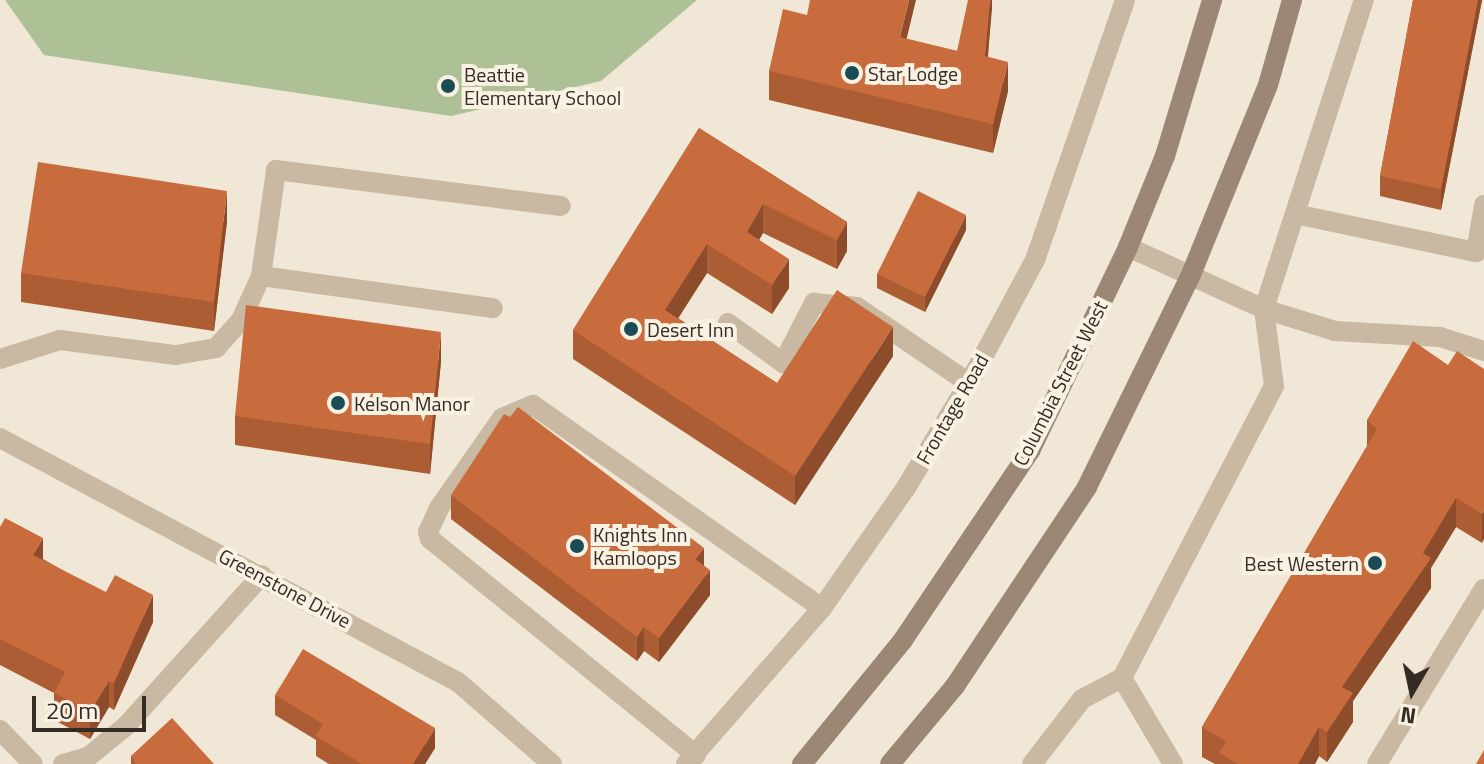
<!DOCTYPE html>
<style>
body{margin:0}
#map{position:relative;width:1484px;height:764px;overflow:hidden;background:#f1e7d6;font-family:"Titillium Web",sans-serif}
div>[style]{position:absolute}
.green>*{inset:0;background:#aec096}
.service>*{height:20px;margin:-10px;padding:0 10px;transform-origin:10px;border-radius:10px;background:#c9b8a2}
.minor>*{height:20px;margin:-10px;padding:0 10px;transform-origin:10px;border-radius:10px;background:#c9b8a2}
.secondary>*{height:20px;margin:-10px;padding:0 10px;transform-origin:10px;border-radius:10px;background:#9c8774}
.wall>*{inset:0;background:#ad5d34}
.shaded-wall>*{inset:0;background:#8d4c2b}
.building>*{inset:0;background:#c96c3d}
.dots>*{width:22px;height:22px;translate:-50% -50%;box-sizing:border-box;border:4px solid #f9f1e2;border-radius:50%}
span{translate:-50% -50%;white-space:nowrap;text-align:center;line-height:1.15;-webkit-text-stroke:8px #f9f1e2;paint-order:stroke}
.poi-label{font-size:20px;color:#342b25}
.left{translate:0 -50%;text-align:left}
.right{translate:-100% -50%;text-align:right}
.street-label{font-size:20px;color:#342b25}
.north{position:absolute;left:1372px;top:652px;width:80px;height:80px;-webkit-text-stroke:6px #f9f1e2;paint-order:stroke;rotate:189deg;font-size:22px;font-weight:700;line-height:32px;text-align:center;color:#342b25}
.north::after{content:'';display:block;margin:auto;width:28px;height:36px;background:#342b25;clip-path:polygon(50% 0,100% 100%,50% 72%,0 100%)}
.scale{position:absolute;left:32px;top:696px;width:114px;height:36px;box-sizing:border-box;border:4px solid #342b25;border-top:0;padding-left:10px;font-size:24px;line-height:28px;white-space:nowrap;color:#342b25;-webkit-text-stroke:6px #f9f1e2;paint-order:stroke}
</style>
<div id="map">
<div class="green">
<i style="clip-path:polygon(5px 0,697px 0,601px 81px,451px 116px,44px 55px)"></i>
</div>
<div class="service">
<i style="left:1295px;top:214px;width:185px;rotate:11.9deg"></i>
<i style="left:1476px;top:252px;width:48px;rotate:-80.3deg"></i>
<i style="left:261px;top:276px;width:107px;rotate:-81.9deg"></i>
<i style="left:276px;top:170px;width:287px;rotate:7.2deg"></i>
<i style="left:728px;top:323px;width:68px;rotate:36deg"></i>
<i style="left:783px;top:363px;width:68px;rotate:-62.7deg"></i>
<i style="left:814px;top:303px;width:43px;rotate:5.3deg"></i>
<i style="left:857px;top:307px;width:135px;rotate:34.2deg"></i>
<i style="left:0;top:359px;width:63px;rotate:-17.6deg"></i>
<i style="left:60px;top:340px;width:117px;rotate:7.4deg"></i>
<i style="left:176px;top:355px;width:41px;rotate:-9.9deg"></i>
<i style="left:216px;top:348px;width:38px;rotate:-48deg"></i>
<i style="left:241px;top:320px;width:48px;rotate:-65.6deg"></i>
<i style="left:261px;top:276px;width:234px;rotate:7.9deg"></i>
<i style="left:1122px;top:678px;width:100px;rotate:59.3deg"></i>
<i style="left:0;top:730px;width:47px;rotate:45.9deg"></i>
<i style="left:696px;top:755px;width:343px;rotate:-140.9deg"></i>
<i style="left:430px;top:539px;width:7px;rotate:-106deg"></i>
<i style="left:428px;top:532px;width:26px;rotate:-65deg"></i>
<i style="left:439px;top:508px;width:110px;rotate:-55deg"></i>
<i style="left:502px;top:418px;width:34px;rotate:-23deg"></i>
<i style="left:533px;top:405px;width:353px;rotate:35.1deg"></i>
<i style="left:63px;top:764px;width:26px;rotate:-16deg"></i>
<i style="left:88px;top:757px;width:49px;rotate:-39.2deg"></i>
<i style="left:126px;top:726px;width:203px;rotate:-48deg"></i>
<i style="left:1032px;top:764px;width:82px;rotate:-52.4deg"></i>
<i style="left:1082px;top:699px;width:45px;rotate:-27.7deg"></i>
<i style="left:1122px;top:678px;width:329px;rotate:-62.5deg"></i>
<i style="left:1274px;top:386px;width:78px;rotate:-97.4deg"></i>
<i style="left:1264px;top:309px;width:74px;rotate:17.2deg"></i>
<i style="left:1335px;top:331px;width:105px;rotate:3.3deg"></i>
<i style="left:1440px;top:337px;width:46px;rotate:17.7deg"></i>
<i style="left:1377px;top:764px;width:205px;rotate:-58.6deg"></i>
</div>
<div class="minor">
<i style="left:1128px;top:247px;width:149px;rotate:24.5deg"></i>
<i style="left:1264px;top:309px;width:325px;rotate:-72.1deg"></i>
<i style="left:0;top:438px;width:519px;rotate:28.05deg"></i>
<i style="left:458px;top:682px;width:125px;rotate:41.1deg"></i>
<i style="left:686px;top:764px;width:207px;rotate:-48.9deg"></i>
<i style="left:822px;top:608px;width:149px;rotate:-55.1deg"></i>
<i style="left:907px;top:486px;width:120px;rotate:-59deg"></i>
<i style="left:969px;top:383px;width:140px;rotate:-61.8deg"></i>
<i style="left:1035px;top:260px;width:275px;rotate:-70.9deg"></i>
</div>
<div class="secondary">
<i style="left:802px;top:764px;width:160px;rotate:-50.8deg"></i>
<i style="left:903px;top:640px;width:228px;rotate:-56.1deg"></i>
<i style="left:1030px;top:451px;width:226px;rotate:-64.3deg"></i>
<i style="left:1128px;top:247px;width:98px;rotate:-67.9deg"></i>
<i style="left:1165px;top:156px;width:163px;rotate:-73.2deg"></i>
<i style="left:890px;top:764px;width:102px;rotate:-50.2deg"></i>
<i style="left:955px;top:686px;width:239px;rotate:-56.4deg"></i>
<i style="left:1087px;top:487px;width:234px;rotate:-63.9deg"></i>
<i style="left:1190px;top:277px;width:207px;rotate:-67.9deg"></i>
<i style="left:1268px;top:85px;width:88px;rotate:-74.2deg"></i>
</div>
<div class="wall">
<i style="clip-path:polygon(992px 0,988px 57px,1008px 91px,993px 153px,769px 100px,769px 71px,906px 39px,957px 51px)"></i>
<i style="clip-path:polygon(1413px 0,1482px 0,1441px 210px,1380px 196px,1380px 176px)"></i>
<i style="clip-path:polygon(699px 128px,847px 222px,847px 251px,837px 269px,763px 233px,759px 240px,789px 288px,772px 314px,707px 273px,678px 318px,777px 383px,893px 356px,795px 505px,573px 359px,573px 330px)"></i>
<i style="clip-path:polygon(227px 221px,214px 331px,21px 302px,21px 273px)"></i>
<i style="clip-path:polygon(966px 230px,925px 312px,877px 288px,877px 274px)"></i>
<i style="clip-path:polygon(441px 361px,430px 474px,235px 445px,235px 416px)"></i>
<i style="clip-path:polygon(1448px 365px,1484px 369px,1482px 543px,1456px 527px,1431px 568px,1431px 588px,1353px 701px,1353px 722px,1327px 762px,1319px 756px,1315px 764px,1215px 764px,1202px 757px,1202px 727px,1367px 446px,1367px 420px)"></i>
<i style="clip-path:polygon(451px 495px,704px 565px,710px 595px,659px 662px,644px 651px,637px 661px,451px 519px)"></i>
<i style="clip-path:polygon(0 527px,43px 559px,153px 622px,114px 710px,109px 707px,90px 739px,54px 720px,54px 693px,0 665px)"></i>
<i style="clip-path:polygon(275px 695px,435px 748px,425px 764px,329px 764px,316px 756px,316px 740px,275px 715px)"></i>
<i style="clip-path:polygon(131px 756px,214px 764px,131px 764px)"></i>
</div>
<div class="shaded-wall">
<i style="clip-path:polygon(909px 0,916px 0,900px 66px,900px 37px)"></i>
<i style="clip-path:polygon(990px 0,992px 0,992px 9px,985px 86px,985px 56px)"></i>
<i style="clip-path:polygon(1478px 0,1482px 0,1441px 210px,1441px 189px)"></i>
<i style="clip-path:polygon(1008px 62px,1008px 91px,993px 153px,993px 124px)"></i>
<i style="clip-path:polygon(227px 191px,227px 221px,214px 331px,214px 302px)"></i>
<i style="clip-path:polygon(763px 204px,763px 233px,747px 261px,747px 232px)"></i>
<i style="clip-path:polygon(966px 215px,966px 230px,925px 312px,925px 297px)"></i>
<i style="clip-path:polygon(847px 222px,847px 251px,837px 269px,837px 240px)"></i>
<i style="clip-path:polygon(707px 244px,707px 273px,665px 339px,665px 310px)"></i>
<i style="clip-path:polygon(789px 259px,789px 288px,772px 314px,772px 285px)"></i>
<i style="clip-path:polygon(893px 327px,893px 356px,795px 505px,795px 476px)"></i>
<i style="clip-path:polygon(441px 332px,441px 361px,430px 474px,430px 444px)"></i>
<i style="clip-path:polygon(1456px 498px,1456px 527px,1431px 568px,1431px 588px,1353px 701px,1353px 722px,1327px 762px,1327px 732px,1342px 687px)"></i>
<i style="clip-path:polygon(1484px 510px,1484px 539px,1482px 543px,1482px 514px)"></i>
<i style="clip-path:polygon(43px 538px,43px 564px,33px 555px)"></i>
<i style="clip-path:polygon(704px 548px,704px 573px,695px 559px)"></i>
<i style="clip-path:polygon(710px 570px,710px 595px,659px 662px,659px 638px)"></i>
<i style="clip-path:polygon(153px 595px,153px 622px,114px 710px,114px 683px)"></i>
<i style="clip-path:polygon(644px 627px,644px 651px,637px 661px,637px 637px)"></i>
<i style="clip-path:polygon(109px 681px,109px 707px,90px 739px,90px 712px)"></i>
<i style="clip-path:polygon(1319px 727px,1319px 756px,1315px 764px,1298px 764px)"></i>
<i style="clip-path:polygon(435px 728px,435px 748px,425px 764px,413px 764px)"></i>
</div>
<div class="building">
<i style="clip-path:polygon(810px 0,909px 0,900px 37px,957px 51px,968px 0,990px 0,985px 56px,1008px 62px,993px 124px,769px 71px,783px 9px,807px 15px)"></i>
<i style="clip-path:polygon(1413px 0,1478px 0,1441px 189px,1380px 176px)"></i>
<i style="clip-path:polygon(699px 128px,847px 222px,837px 240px,763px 204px,747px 232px,789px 259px,772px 285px,707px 244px,665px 310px,777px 383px,837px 290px,893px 327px,795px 476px,573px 330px)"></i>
<i style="clip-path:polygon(38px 162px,227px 191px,214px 302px,21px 273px)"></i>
<i style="clip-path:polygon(918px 191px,966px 215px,925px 297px,877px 274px)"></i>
<i style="clip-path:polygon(246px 305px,441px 332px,430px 444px,235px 416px)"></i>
<i style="clip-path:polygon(1413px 341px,1448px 365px,1457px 351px,1484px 369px,1484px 510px,1482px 514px,1456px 498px,1423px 553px,1431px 558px,1342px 687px,1353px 693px,1327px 732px,1319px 727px,1298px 764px,1238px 764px,1219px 753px,1226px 741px,1202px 727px,1377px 429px,1367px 420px)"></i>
<i style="clip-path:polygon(518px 407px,704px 548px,695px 559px,710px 570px,659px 638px,644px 627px,637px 637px,451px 495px,504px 414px,510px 417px)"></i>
<i style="clip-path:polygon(5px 518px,43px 538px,33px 555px,106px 592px,115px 575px,153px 595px,114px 683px,109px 681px,90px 712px,54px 693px,65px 672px,0 639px,0 527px)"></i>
<i style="clip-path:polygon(303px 649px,435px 728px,413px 764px,362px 764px,316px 736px,323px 724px,275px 695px)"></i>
<i style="clip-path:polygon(172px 718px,214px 764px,136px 764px,131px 756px)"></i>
<i style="clip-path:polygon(1484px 750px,1484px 764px,1476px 764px)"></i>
</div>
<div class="dots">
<i style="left:852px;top:73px;background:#1a4c55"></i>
<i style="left:448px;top:86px;background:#1a4c55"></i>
<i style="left:631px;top:329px;background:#1a4c55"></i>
<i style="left:338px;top:403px;background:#1a4c55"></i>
<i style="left:577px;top:546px;background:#1a4c55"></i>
<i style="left:1375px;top:563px;background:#1a4c55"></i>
</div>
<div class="poi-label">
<span class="left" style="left:868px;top:73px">Star Lodge</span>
<span class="left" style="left:464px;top:86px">Beattie<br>Elementary School</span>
<span class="left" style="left:647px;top:329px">Desert Inn</span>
<span class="left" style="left:354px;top:403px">Kelson Manor</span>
<span class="left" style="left:593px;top:546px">Knights Inn<br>Kamloops</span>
<span class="right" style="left:1359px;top:563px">Best Western</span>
</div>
<div class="street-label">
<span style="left:1060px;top:383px;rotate:-63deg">Columbia Street West</span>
<span style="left:952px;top:409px;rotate:-60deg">Frontage Road</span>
<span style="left:285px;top:588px;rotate:28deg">Greenstone Drive</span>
</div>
<div class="north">N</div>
<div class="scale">20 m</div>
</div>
